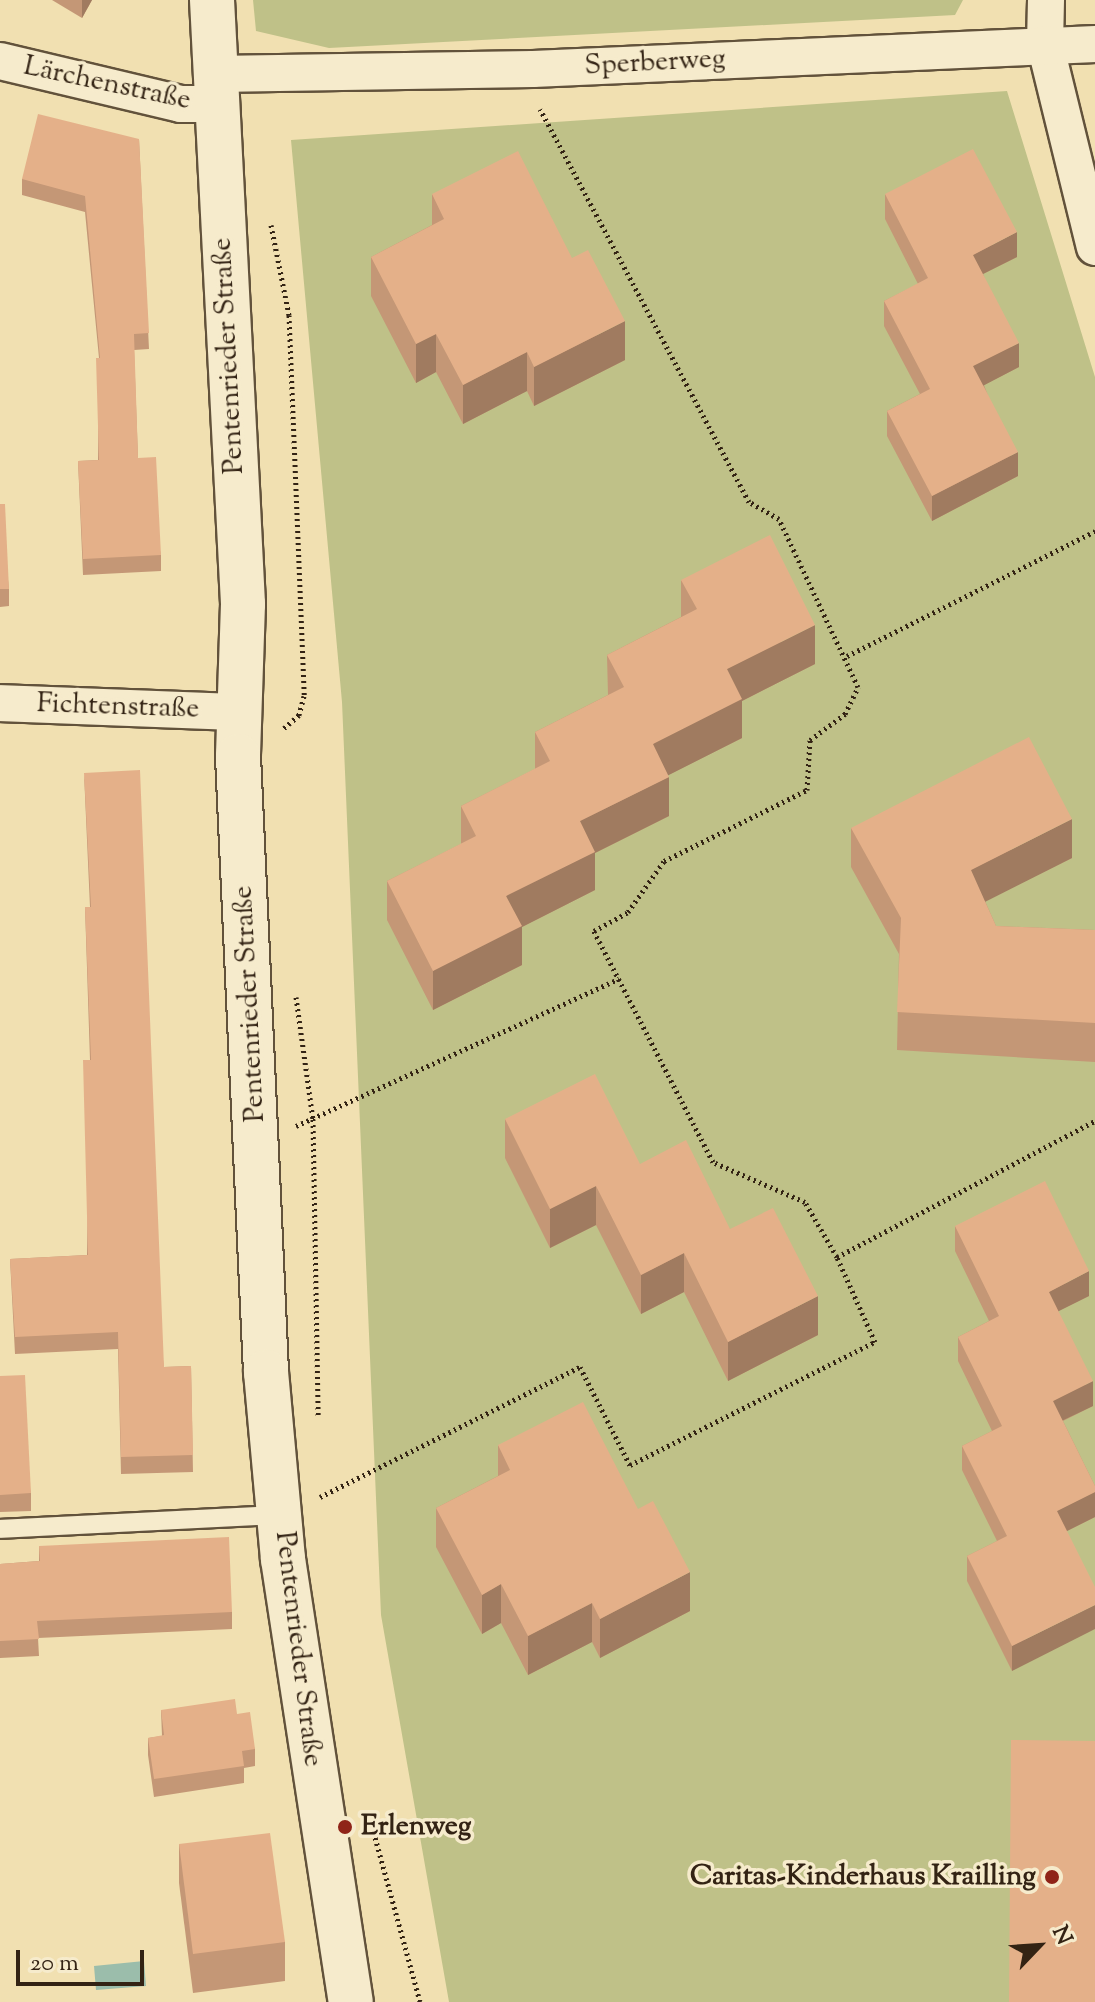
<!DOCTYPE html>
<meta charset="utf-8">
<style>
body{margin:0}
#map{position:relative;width:1095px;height:2002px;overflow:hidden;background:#f1e0b1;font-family:"Sorts Mill Goudy",serif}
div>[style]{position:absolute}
.green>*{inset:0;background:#bfc188}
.water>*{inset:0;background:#9bbdab}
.path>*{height:5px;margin-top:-2.5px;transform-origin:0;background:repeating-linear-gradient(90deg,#332314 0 2px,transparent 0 6px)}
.roads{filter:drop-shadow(2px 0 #62523b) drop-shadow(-2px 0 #62523b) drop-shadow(0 2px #62523b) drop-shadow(0 -2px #62523b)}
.service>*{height:18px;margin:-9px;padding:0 9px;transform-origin:9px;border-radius:9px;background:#f6ebcc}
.minor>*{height:36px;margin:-18px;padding:0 18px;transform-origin:18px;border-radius:18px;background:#f6ebcc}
.tertiary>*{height:44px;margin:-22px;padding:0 22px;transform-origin:22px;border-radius:22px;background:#f6ebcc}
.wall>*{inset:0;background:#c49776}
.shaded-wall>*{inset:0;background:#a07b60}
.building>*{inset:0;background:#e4b089}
.dots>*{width:22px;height:22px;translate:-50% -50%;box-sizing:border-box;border:4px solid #f6ebcc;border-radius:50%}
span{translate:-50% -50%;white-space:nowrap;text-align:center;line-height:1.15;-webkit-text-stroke:7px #f6ebcc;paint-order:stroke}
.street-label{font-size:28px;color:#332314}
.poi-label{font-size:28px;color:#332314;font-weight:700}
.left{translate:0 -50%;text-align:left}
.right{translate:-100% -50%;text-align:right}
.north{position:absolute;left:999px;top:1906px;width:80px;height:80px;-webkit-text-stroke:6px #f6ebcc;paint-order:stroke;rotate:65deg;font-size:22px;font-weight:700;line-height:32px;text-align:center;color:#332314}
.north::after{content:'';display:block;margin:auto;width:28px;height:36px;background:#332314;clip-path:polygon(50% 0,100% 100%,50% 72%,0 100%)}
.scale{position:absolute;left:16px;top:1950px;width:128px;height:36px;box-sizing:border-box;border:4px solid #332314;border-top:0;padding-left:10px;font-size:24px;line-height:28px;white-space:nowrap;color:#332314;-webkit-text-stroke:6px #f6ebcc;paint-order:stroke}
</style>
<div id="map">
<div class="green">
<i style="clip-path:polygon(253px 0,963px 0,955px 15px,329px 48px,256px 31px)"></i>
<i style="clip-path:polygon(1007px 91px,1095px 377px,1095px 2002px,449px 2002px,381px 1615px,342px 702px,291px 140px)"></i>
</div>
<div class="water">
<i style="clip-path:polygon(144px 1961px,146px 1986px,96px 1990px,94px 1966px)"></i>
</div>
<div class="path">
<i style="left:271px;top:225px;width:92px;rotate:78.7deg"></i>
<i style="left:289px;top:315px;width:381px;rotate:87.7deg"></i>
<i style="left:304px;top:696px;width:20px;rotate:105deg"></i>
<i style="left:299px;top:715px;width:21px;rotate:139deg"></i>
<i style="left:847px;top:656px;width:278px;rotate:-26.7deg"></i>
<i style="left:296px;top:997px;width:123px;rotate:82.1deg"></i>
<i style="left:313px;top:1119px;width:299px;rotate:89deg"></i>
<i style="left:296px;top:1126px;width:355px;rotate:-24.5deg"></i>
<i style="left:837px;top:1257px;width:292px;rotate:-27.8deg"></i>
<i style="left:320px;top:1497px;width:291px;rotate:-26.6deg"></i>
<i style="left:580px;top:1367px;width:110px;rotate:63deg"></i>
<i style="left:630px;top:1465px;width:274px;rotate:-26.7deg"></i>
<i style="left:875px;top:1342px;width:93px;rotate:-114.1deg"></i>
<i style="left:837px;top:1257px;width:64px;rotate:-120.2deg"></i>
<i style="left:805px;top:1202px;width:100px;rotate:-156.5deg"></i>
<i style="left:713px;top:1162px;width:260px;rotate:-117.3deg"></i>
<i style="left:594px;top:931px;width:39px;rotate:-29deg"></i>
<i style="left:628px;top:912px;width:62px;rotate:-54.8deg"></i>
<i style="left:664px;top:861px;width:160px;rotate:-26.4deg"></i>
<i style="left:807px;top:790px;width:50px;rotate:-86.6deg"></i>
<i style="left:810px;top:740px;width:44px;rotate:-36.6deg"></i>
<i style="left:845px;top:714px;width:30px;rotate:-64deg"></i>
<i style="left:858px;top:687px;width:186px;rotate:-115.2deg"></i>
<i style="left:779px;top:519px;width:34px;rotate:-150deg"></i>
<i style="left:749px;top:502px;width:445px;rotate:-118deg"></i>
<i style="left:372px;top:1826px;width:182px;rotate:74.7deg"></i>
</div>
<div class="roads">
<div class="service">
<i style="left:0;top:1529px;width:278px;rotate:-2.9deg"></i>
</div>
<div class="minor">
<i style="left:1046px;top:0;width:44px;rotate:91.3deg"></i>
<i style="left:1045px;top:44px;width:209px;rotate:76.2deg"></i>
<i style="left:0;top:61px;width:186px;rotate:13.4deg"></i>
<i style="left:181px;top:104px;width:34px"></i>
<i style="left:215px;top:74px;width:318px;rotate:-0.9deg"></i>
<i style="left:533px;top:69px;width:563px;rotate:-2.55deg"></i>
<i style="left:0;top:703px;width:237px;rotate:2.2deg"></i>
</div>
<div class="tertiary">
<i style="left:212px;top:0;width:605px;rotate:87.06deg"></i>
<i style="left:243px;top:604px;width:152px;rotate:91.9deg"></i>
<i style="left:238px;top:756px;width:617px;rotate:87.4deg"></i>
<i style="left:266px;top:1372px;width:188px;rotate:84.8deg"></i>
<i style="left:283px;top:1559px;width:448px;rotate:81.3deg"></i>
</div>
</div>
<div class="wall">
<i style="clip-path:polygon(52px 0,92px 0,82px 18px)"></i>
<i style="clip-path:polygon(139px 139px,149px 349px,134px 350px,138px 458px,161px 555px,161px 571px,83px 575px,78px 461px,98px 460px,99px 358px,85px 212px,22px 195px,22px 179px)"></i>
<i style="clip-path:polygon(432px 194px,625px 360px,534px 406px,527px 391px,463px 424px,436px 372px,416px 383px,371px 296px,371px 257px,432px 225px)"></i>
<i style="clip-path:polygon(885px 194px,1017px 257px,983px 274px,1019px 367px,984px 385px,1018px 476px,932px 521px,887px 436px,887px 411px,920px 394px,884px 326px,884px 301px,918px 284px,885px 219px)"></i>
<i style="clip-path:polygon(0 504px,9px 589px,9px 606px,0 607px)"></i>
<i style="clip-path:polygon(681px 580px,815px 664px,742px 701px,742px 738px,668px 775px,669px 816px,595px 853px,595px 890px,522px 927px,522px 965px,433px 1010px,387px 920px,387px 881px,461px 844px,461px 806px,535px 769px,535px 732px,608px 695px,607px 655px,681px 617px)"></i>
<i style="clip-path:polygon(84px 773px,164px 1367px,191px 1366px,193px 1472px,121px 1474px,118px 1349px,15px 1354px,10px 1259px,87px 1255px,90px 1060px,85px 907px,90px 907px)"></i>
<i style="clip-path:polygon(851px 828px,1072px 858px,985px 901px,996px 926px,1095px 930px,1095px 1062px,897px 1050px,899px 954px,851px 867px)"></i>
<i style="clip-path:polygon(505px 1119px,640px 1164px,730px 1229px,818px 1335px,728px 1381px,684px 1292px,641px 1314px,596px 1225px,550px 1248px,505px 1158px)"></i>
<i style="clip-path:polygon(955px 1226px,1089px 1296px,1058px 1311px,1093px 1406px,1063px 1421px,1095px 1486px,1095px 1517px,1067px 1531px,1012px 1671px,967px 1581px,967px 1556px,997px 1541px,962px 1470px,962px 1446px,992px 1431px,958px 1361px,958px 1337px,989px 1321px,955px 1251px)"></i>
<i style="clip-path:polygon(0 1376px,31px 1493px,31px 1511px,0 1512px)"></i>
<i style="clip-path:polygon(498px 1445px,690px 1611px,600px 1658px,592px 1642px,528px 1675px,501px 1623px,482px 1634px,436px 1547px,436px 1508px,498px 1476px)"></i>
<i style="clip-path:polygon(39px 1546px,232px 1612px,232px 1629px,38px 1638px,39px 1656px,0 1658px,0 1564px,39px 1561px)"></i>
<i style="clip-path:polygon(161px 1710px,237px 1714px,255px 1749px,255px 1766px,244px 1768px,244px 1783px,154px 1797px,148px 1755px,148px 1738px,162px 1736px)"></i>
<i style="clip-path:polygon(179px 1844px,285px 1942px,285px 1981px,193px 1993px,179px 1883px)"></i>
</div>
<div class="shaded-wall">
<i style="clip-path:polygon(82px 0,92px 0,82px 18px)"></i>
<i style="clip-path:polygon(1017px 232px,1017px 257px,973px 279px,973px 255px)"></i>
<i style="clip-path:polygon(625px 321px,625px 360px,534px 406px,534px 367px)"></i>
<i style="clip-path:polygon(436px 334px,436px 372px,416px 383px,416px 344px)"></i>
<i style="clip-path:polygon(1019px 343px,1019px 367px,973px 391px,973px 366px)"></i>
<i style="clip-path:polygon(527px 352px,527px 391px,463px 424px,463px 385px)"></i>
<i style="clip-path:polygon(1018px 452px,1018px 476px,932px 521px,932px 496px)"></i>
<i style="clip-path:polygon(815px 625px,815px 664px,742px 701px,742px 738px,653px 783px,653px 744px,727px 669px)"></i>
<i style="clip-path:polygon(669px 777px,669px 816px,595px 853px,595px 890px,522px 927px,522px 965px,433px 1010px,433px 971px,580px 821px)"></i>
<i style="clip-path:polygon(1072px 819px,1072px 858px,971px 909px,971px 870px)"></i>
<i style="clip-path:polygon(596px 1186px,596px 1225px,550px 1248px,550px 1209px)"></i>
<i style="clip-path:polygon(684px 1253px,684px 1292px,641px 1314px,641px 1275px)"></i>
<i style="clip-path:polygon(1089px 1271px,1089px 1296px,1049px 1316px,1049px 1292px)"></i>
<i style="clip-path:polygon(818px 1296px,818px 1335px,728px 1381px,728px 1342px)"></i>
<i style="clip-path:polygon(1093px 1381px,1093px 1406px,1053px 1425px,1053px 1401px)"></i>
<i style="clip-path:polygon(1095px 1492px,1095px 1517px,1057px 1536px,1057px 1511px)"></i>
<i style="clip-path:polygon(690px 1572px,690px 1611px,600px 1658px,600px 1619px)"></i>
<i style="clip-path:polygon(501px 1584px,501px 1623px,482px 1634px,482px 1595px)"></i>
<i style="clip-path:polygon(592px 1603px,592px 1642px,528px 1675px,528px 1636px)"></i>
<i style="clip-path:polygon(1095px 1605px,1095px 1629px,1012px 1671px,1012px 1646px)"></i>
</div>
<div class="building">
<i style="clip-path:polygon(38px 114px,139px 139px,149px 333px,134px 334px,138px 458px,156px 457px,161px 555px,83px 559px,78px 461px,99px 460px,96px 358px,100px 358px,85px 196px,22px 179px)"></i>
<i style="clip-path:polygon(973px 149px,1017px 232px,973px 255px,1019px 343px,973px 366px,1018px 452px,932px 496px,887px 411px,930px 389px,884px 301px,928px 278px,885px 194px)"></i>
<i style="clip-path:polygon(518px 151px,572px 258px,588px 250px,625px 321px,534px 367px,527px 352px,463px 385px,436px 334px,416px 344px,371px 257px,444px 219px,432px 194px)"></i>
<i style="clip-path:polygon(0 504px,5px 504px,9px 589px,0 589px)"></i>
<i style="clip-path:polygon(770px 535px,815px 625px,727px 669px,742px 699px,653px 744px,669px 777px,580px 821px,595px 852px,506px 896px,522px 926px,433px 971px,387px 881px,476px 836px,461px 806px,550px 761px,535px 732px,624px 687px,607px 655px,697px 609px,681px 580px)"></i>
<i style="clip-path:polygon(1029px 737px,1072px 819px,971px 870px,996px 926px,1095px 930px,1095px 1023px,897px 1012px,901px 918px,851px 828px)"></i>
<i style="clip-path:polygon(140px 770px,164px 1367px,191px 1366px,193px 1455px,121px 1457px,118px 1332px,15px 1337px,10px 1259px,88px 1255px,83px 1060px,91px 1060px,85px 907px,91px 907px,84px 773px)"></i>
<i style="clip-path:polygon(595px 1074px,640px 1164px,686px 1140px,730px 1229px,773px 1208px,818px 1296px,728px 1342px,684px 1253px,641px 1275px,596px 1186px,550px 1209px,505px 1119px)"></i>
<i style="clip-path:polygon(1045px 1181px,1089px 1271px,1049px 1292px,1093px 1381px,1053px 1401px,1095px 1486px,1095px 1492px,1057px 1511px,1095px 1587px,1095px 1605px,1012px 1646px,967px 1556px,1007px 1536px,962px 1446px,1002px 1426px,958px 1337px,999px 1316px,955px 1226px)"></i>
<i style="clip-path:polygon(25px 1375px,31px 1493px,0 1495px,0 1376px)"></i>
<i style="clip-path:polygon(583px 1402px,638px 1509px,653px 1501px,690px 1572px,600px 1619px,592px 1603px,528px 1636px,501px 1584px,482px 1595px,436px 1508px,510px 1470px,498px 1445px)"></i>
<i style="clip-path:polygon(229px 1537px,232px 1612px,37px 1621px,39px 1639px,0 1641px,0 1564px,40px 1561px,39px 1546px)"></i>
<i style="clip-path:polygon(235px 1699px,237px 1714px,250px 1712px,255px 1749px,242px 1751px,244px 1766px,154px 1779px,148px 1738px,164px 1735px,161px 1710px)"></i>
<i style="clip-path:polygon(1011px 1740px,1095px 1741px,1095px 2002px,1009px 2002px)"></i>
<i style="clip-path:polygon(270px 1833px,285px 1942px,193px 1954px,179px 1844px)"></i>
</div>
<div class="dots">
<i style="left:345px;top:1827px;background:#8f2418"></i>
<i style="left:1052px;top:1877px;background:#8f2418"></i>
</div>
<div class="street-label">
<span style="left:655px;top:63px;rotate:-3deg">Sperberweg</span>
<span style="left:107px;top:84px;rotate:12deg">Lärchenstraße</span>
<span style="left:229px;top:356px;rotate:-93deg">Pentenrieder Straße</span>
<span style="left:118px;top:707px;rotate:2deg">Fichtenstraße</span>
<span style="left:250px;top:1004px;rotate:-93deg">Pentenrieder Straße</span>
<span style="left:298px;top:1649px;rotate:83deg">Pentenrieder Straße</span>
</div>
<div class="poi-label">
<span class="left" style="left:361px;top:1827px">Erlenweg</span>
<span class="right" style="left:1036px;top:1877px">Caritas-Kinderhaus Krailling</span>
</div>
<div class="north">N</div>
<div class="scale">20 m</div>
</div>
